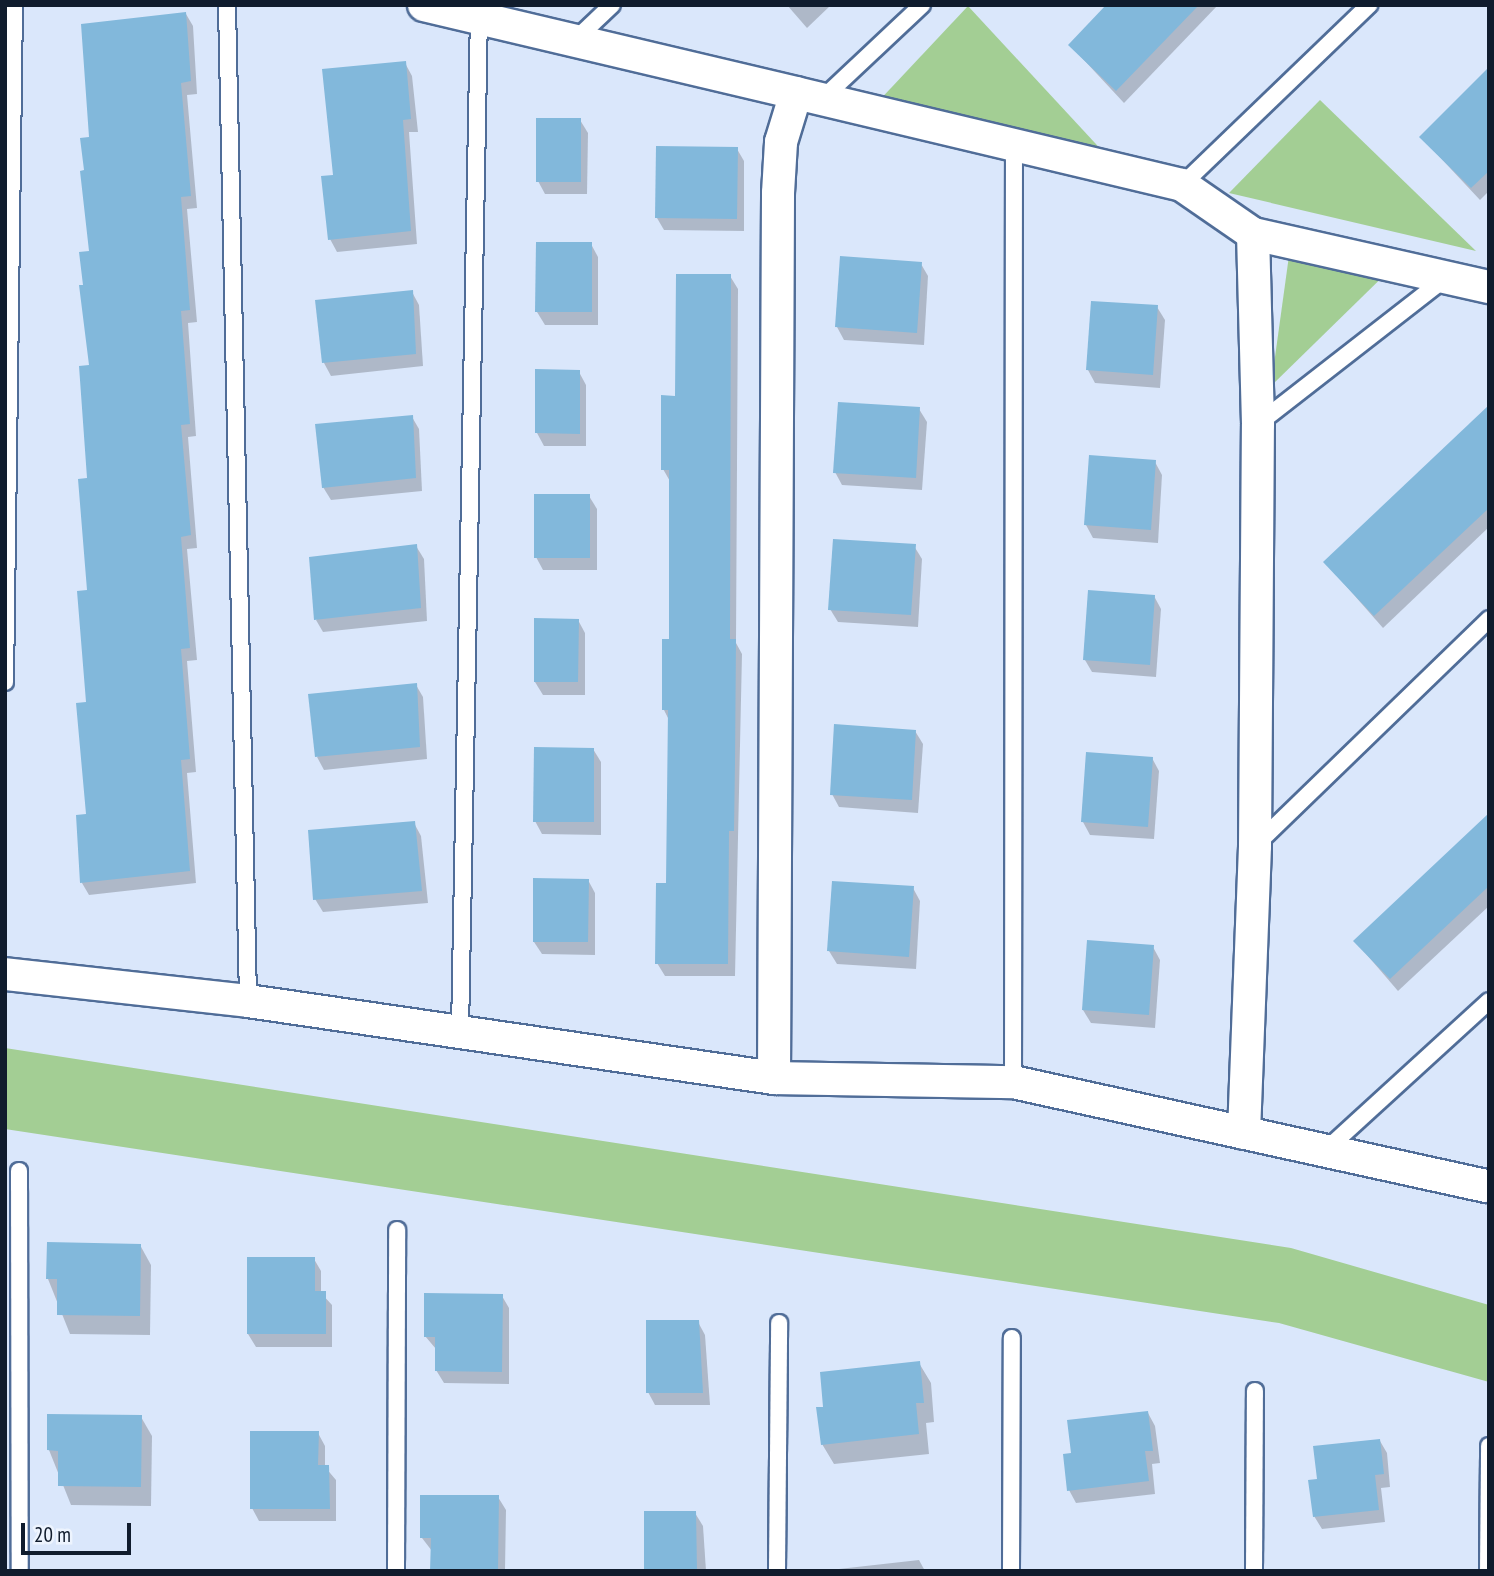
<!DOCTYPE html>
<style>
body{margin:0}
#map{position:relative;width:1494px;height:1576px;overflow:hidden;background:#dae7fb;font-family:"PT Sans Narrow",sans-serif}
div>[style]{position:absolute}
.green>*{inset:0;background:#a3ce94}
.shadow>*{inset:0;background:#0003}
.building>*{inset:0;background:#82b8db}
.roads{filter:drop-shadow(2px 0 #506d98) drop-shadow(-2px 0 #506d98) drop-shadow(0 2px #506d98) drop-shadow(0 -2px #506d98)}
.service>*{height:16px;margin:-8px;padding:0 8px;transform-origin:8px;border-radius:8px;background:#fff}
.minor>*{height:32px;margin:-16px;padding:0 16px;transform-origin:16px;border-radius:16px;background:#fff}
span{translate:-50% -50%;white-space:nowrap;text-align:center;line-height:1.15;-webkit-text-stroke:5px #edf4fe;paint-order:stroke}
.frame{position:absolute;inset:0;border:7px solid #101c2d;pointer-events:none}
.scale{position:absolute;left:21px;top:1523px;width:110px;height:32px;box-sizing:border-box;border:4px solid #101c2d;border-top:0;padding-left:9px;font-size:21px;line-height:24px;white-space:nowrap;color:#101c2d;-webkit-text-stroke:5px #edf4fe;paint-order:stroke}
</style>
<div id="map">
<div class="green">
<i style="clip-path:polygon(968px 6px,1120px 170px,875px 105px)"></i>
<i style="clip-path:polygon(1320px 100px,1476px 251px,1229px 193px)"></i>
<i style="clip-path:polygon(1292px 234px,1405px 255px,1271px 386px)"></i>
<i style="clip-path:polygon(5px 1048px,1291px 1248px,1489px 1305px,1489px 1382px,1279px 1323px,5px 1129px)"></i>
</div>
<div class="shadow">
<i style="clip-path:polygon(787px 5px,831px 5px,807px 28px)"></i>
<i style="clip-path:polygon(1108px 5px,1218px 5px,1124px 103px,1070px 45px)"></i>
<i style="clip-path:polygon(186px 14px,193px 26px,197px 94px,187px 95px,197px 208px,187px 209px,197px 322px,188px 323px,196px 436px,188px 437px,197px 548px,187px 549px,197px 660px,187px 661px,196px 772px,187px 773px,196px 883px,89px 895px,82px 883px,88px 815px,91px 366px,85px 286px,91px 252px,86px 172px,91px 138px)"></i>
<i style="clip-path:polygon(405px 63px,412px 76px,418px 132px,409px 132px,417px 244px,337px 252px,330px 239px,335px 176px)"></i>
<i style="clip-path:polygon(1489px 69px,1489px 191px,1480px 200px,1421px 137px)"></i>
<i style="clip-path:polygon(580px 120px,588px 133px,587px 194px,545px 194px,538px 181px)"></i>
<i style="clip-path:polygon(737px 149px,744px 161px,744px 231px,664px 230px,657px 218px)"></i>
<i style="clip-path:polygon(591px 244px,598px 257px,598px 325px,545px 325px,537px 312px)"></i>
<i style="clip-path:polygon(921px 264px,928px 276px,924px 345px,844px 340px,837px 327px)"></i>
<i style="clip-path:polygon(730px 276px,738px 289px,736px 643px,742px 654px,735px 976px,665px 976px,657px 963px,667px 884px,669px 720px,664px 710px,670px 641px,671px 483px,663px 469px,677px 397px)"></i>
<i style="clip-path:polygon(412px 292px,419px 305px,423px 366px,331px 376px,324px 363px,317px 301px)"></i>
<i style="clip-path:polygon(1157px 307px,1165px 320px,1160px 388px,1095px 383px,1088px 370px)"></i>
<i style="clip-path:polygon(579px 372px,586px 385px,586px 446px,544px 446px,537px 433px)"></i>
<i style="clip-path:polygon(1489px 407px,1489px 527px,1383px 628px,1325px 562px)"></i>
<i style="clip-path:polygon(919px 409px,927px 422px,922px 490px,842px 485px,835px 472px)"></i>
<i style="clip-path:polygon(412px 417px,419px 429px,422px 491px,331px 500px,323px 487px)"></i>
<i style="clip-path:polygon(1155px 462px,1162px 475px,1158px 543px,1093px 538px,1086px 525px)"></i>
<i style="clip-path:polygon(589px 496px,597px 509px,597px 570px,543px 570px,536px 557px)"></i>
<i style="clip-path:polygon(416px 546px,424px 559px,427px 621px,323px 632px,316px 620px)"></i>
<i style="clip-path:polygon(914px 546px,922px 559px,918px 627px,838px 622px,830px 609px)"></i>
<i style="clip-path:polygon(1154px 596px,1161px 609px,1156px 677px,1092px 672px,1085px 660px)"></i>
<i style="clip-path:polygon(578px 620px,585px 633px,585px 695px,543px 695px,535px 682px)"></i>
<i style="clip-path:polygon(416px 685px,423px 697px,427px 759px,324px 770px,317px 757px)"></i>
<i style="clip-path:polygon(915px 731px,923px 744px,918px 813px,839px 807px,832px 794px)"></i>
<i style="clip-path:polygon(593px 749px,601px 762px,601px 835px,542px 834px,535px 821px)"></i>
<i style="clip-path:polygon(1152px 758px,1159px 771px,1154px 839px,1090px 835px,1083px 822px)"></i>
<i style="clip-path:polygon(1489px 815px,1489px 906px,1398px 991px,1355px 941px)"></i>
<i style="clip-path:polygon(414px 823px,421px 836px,428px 903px,323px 912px,315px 899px)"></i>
<i style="clip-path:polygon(588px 880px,595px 893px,595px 955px,542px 954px,534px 942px)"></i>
<i style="clip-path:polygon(913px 888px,920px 901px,916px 969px,837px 964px,829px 951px)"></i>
<i style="clip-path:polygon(1153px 947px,1160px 960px,1155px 1028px,1091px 1023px,1083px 1010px)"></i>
<i style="clip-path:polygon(140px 1245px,151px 1265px,150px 1335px,70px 1334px,48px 1279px)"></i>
<i style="clip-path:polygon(314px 1259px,321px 1271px,321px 1293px,332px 1305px,332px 1347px,256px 1347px,248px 1334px)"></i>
<i style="clip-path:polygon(502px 1296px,509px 1308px,509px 1384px,444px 1383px,436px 1370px,436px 1349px,425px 1336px)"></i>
<i style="clip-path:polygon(698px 1322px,705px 1335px,710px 1405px,655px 1405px,648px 1392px)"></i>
<i style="clip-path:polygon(919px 1363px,931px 1383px,934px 1422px,926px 1423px,929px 1454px,834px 1464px,822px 1444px,825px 1408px)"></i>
<i style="clip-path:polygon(1148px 1413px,1155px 1426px,1160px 1463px,1152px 1464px,1155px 1494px,1076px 1503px,1069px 1490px,1073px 1455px)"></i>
<i style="clip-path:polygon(141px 1417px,152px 1436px,151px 1506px,71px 1505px,49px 1450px)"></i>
<i style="clip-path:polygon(318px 1433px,325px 1446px,325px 1467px,336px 1480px,336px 1521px,259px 1521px,252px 1508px)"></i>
<i style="clip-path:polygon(1380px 1441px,1387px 1453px,1390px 1487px,1381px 1488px,1385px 1522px,1322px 1529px,1314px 1516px,1319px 1481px)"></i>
<i style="clip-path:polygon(498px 1497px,506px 1510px,505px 1571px,432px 1571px,432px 1551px,422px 1538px)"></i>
<i style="clip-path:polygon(695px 1513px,703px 1526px,706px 1571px,646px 1571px)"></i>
<i style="clip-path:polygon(919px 1560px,925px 1571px,821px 1571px)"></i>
</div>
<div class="building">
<i style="clip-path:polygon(1106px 5px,1199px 5px,1116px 91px,1068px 45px)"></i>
<i style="clip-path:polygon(186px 12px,191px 81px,181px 83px,191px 196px,181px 197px,190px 310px,181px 311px,190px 424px,181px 425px,191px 535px,181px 537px,190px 648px,181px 649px,190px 759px,181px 760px,190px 871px,80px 883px,76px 815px,86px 814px,76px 703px,86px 702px,77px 591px,87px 590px,78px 479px,87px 478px,79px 366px,89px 365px,79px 285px,83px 285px,79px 252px,89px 251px,80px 171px,84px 170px,80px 138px,89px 137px,81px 24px)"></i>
<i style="clip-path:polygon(406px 61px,411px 119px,403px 120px,411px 231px,328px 240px,321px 176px,333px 175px,322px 69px)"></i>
<i style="clip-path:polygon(1489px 67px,1489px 171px,1471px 188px,1419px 137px)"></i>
<i style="clip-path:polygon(536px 118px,581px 118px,581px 182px,536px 182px)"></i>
<i style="clip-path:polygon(656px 146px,738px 147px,737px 219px,655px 218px)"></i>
<i style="clip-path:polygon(536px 242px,592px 242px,592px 312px,535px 312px)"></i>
<i style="clip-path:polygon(840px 256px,922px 262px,917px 333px,835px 327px)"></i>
<i style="clip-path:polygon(676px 274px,731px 274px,730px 639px,736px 639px,735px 762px,734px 831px,729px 831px,728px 964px,655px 964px,656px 883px,666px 883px,668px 710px,662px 710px,662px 639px,669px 639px,669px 470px,661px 470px,661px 395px,675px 396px)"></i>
<i style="clip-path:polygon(413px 290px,416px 354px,322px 363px,315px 300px)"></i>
<i style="clip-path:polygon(1091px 301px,1158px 305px,1153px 375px,1086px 370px)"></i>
<i style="clip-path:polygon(535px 369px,580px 370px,580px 434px,535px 433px)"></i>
<i style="clip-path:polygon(838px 402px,920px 407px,916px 478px,833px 473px)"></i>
<i style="clip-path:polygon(1489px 405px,1489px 508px,1374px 616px,1323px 562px)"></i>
<i style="clip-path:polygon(413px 415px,416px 478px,322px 488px,315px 424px)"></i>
<i style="clip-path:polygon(1089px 455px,1156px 460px,1151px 530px,1084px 525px)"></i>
<i style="clip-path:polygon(534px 494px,590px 494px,590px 558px,534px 558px)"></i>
<i style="clip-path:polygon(833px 539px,916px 544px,911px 615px,828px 610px)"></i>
<i style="clip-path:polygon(417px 544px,421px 608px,314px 620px,309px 557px)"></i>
<i style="clip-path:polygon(1088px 590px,1155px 595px,1150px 665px,1083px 660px)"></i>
<i style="clip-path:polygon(534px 618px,579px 619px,578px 682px,534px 682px)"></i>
<i style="clip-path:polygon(417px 683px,420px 747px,315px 757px,308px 694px)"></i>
<i style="clip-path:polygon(834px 724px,916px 730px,912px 800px,830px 795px)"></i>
<i style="clip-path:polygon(534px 747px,594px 748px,594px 822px,533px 822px)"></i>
<i style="clip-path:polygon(1086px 752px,1153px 757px,1148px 827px,1081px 822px)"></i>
<i style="clip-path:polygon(1489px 813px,1489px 886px,1390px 979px,1353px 941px)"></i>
<i style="clip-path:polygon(415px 821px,422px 891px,313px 900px,308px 830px)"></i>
<i style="clip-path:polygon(533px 878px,589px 879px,588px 942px,533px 942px)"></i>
<i style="clip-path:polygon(832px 881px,914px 886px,909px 957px,827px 951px)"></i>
<i style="clip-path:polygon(1087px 940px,1154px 945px,1149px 1015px,1082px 1010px)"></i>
<i style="clip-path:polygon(47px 1242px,141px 1244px,140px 1316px,57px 1315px,57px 1279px,46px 1279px)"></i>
<i style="clip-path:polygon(247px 1257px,315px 1257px,315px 1291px,326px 1291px,326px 1334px,247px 1334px)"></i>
<i style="clip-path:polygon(424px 1293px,503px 1294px,502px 1372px,435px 1371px,435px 1337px,424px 1337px)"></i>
<i style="clip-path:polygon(646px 1320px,699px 1320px,703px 1393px,646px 1393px)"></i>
<i style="clip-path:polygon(920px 1361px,924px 1403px,916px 1403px,919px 1434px,821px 1445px,816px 1407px,823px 1407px,820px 1372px)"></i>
<i style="clip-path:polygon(1148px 1411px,1153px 1451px,1145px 1451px,1149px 1481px,1067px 1491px,1063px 1454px,1071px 1453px,1067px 1420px)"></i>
<i style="clip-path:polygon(47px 1414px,142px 1415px,141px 1487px,58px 1486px,58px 1451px,47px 1450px)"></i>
<i style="clip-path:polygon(250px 1431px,319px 1431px,318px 1465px,329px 1465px,330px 1509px,250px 1509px)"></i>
<i style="clip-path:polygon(1380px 1439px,1384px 1474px,1375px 1475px,1379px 1510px,1313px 1517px,1308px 1480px,1317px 1479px,1313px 1446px)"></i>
<i style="clip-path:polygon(420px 1495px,499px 1495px,498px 1571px,430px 1571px,431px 1538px,420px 1538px)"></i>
<i style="clip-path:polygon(644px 1511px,696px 1511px,697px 1571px,644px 1571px)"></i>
</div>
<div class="roads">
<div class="service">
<i style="left:227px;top:5px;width:996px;rotate:88.79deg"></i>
<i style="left:574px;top:41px;width:52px;rotate:-43.5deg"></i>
<i style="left:822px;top:99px;width:137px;rotate:-43.2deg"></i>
<i style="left:1182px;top:185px;width:260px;rotate:-43.9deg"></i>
<i style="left:1258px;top:424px;width:236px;rotate:-37.9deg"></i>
<i style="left:5px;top:682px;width:677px;rotate:-89.24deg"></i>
<i style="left:1257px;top:844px;width:323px;rotate:-44.1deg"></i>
<i style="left:460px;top:1031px;width:1013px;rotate:-88.93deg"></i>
<i style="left:1013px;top:1082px;width:937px;rotate:-89.94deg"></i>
<i style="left:1327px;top:1149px;width:219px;rotate:-42.4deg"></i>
<i style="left:19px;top:1171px;width:400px;rotate:89.9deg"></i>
<i style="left:396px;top:1571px;width:341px;rotate:-89.8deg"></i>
<i style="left:777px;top:1571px;width:248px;rotate:-89.5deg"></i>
<i style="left:1011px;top:1571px;width:233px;rotate:-89.8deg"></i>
<i style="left:1254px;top:1571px;width:180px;rotate:-89.7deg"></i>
<i style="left:1488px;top:1571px;width:125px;rotate:-89.5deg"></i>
</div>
<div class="minor">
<i style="left:424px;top:5px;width:382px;rotate:13.3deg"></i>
<i style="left:5px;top:974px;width:244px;rotate:6.3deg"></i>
<i style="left:248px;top:1001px;width:532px;rotate:8.33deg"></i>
<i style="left:774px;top:1078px;width:239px;rotate:1deg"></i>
<i style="left:1013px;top:1082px;width:487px;rotate:12.4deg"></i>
<i style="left:774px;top:1078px;width:885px;rotate:-89.74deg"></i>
<i style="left:778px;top:193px;width:51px;rotate:-86.6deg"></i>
<i style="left:781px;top:142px;width:51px;rotate:-73deg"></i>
<i style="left:796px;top:93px;width:397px;rotate:13.4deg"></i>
<i style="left:1182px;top:185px;width:86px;rotate:34.6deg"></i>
<i style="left:1244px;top:1133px;width:287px;rotate:-87.8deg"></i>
<i style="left:1255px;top:846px;width:422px;rotate:-89.6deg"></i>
<i style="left:1258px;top:424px;width:190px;rotate:-91.5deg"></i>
<i style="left:1253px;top:234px;width:242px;rotate:12.7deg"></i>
</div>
</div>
<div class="frame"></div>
<div class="scale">20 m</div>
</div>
